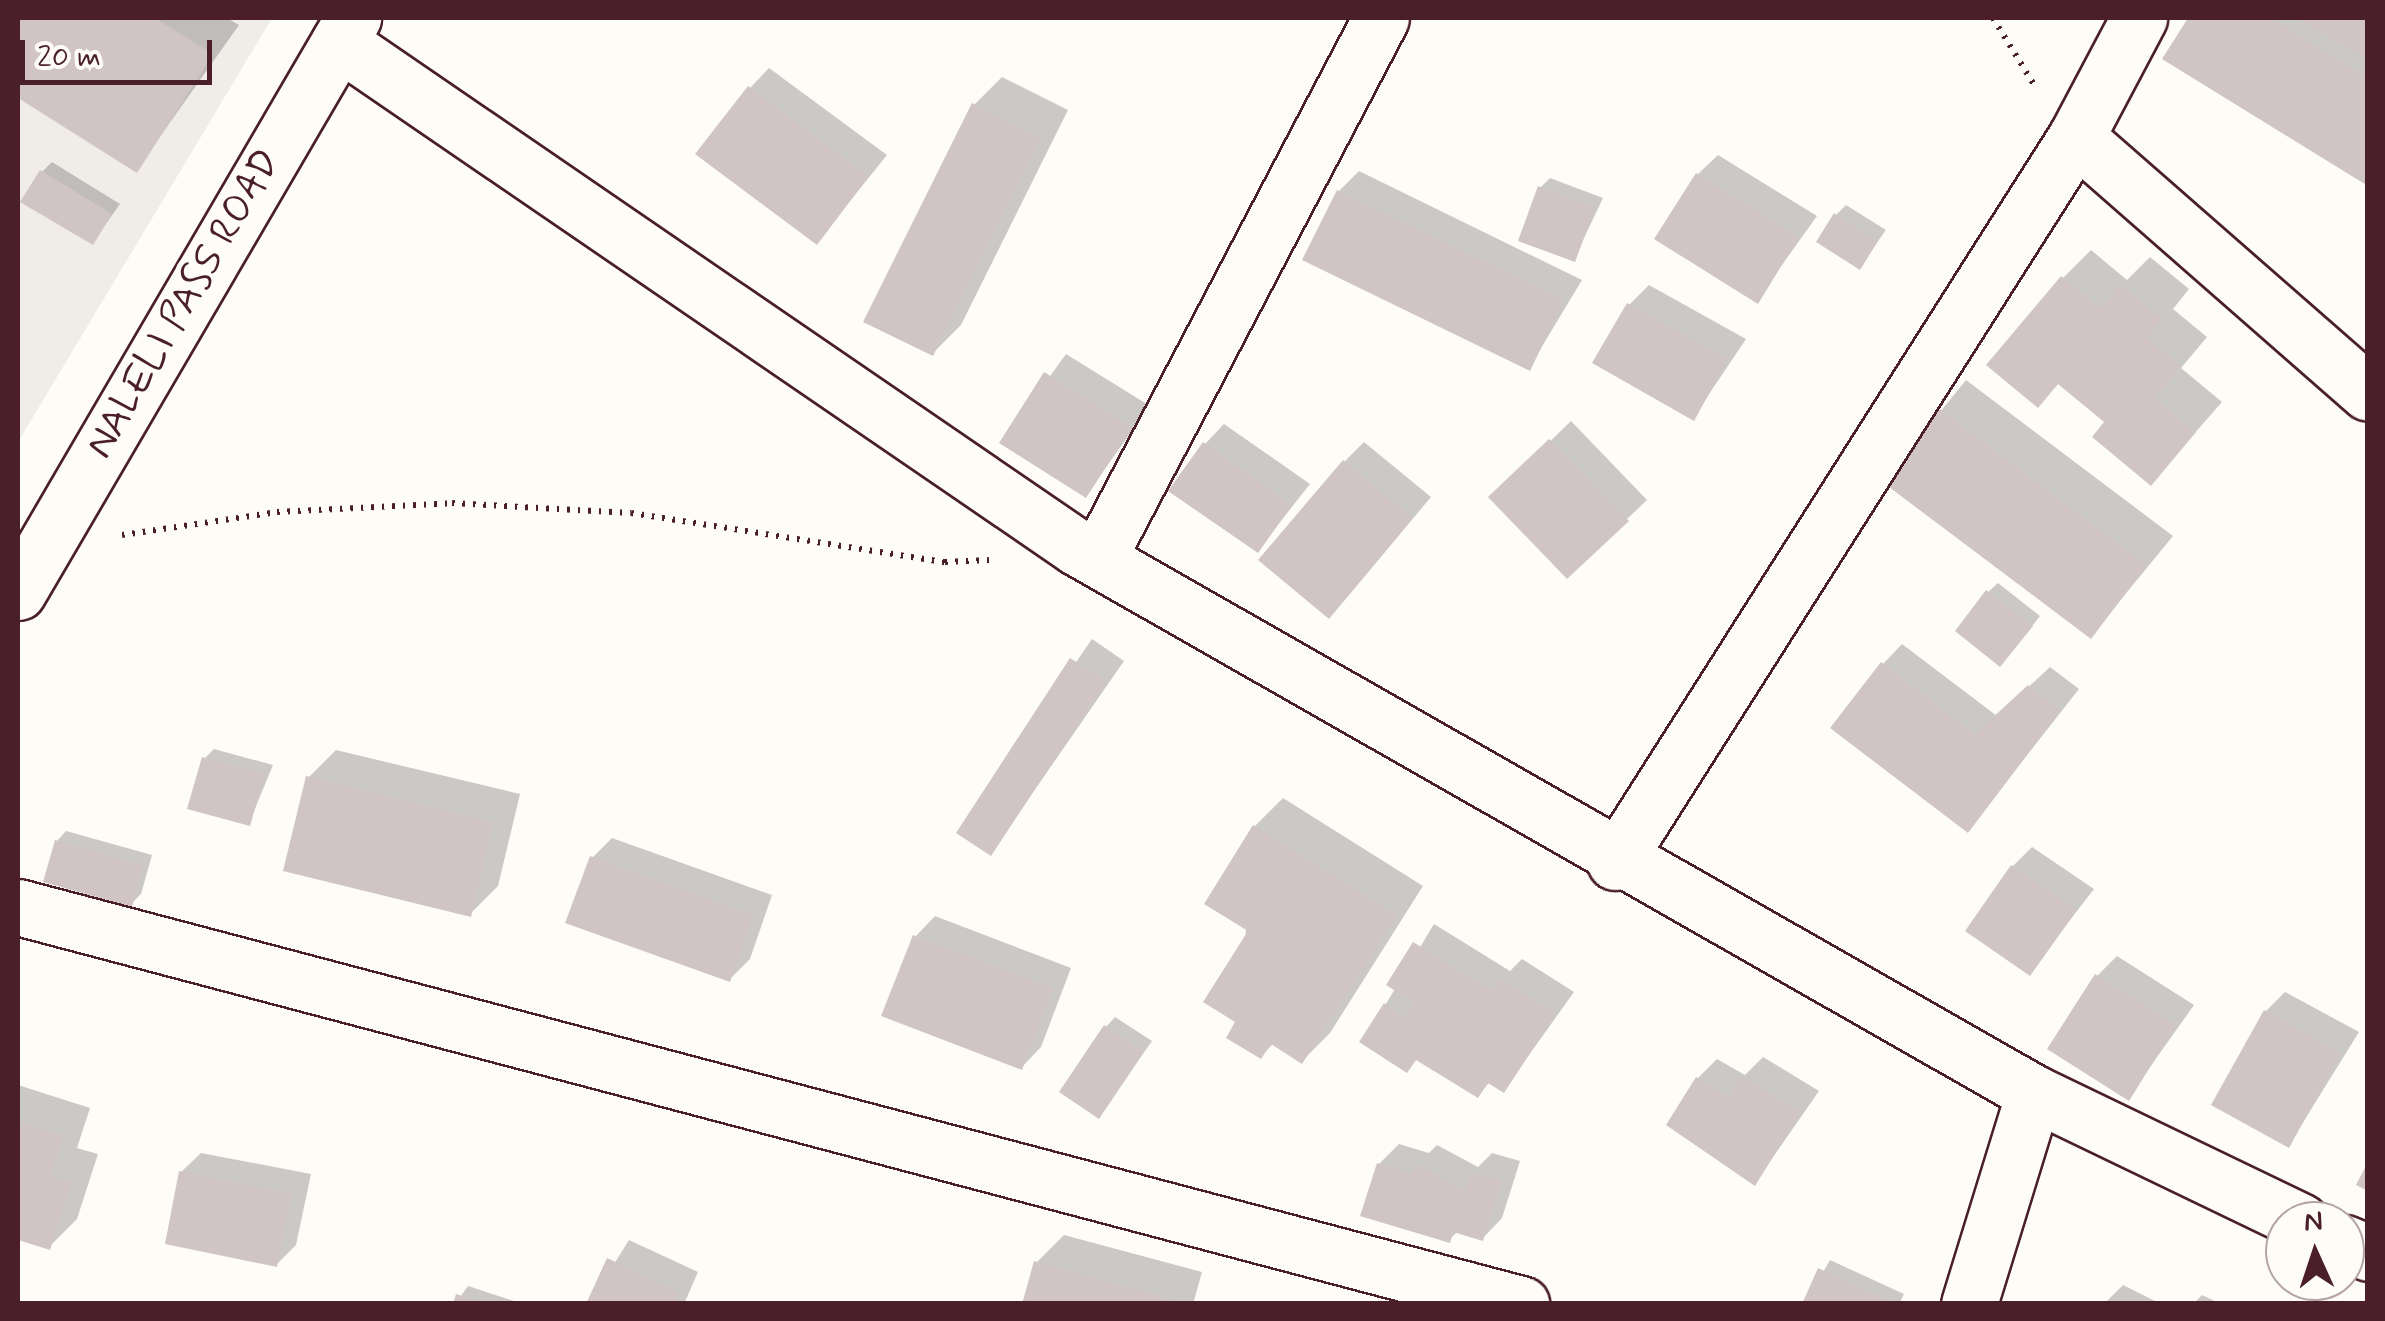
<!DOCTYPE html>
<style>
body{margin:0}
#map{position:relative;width:2385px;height:1321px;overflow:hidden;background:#fdfcf7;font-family:Mynerve,sans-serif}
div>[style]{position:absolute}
.built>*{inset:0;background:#f0ece8}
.shadow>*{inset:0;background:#0003}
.building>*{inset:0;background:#d0c5c4}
.path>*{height:6px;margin-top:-3px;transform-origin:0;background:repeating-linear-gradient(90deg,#4a1f2b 0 2.5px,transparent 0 10.5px)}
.roads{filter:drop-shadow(2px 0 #4a1f2b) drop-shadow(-2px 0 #4a1f2b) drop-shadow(0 2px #4a1f2b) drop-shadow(0 -2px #4a1f2b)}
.minor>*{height:55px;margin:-27.5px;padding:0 27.5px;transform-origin:27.5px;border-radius:27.5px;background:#fdfcf7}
.major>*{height:55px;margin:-27.5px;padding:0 27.5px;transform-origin:27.5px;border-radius:27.5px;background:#fdfcf7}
span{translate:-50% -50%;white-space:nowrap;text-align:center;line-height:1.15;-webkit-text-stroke:10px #fdfcf7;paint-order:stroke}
.street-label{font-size:40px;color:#4a1f2b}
.frame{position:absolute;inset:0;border:20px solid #4a1f2b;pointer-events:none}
.north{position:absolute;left:2265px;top:1201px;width:100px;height:100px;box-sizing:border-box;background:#fdfcf7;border:2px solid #b5a4a5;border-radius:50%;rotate:357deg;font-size:28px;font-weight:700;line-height:40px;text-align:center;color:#4a1f2b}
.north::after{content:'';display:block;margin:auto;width:35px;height:45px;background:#4a1f2b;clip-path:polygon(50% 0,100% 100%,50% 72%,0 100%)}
.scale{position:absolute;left:20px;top:40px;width:192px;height:45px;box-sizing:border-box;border:5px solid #4a1f2b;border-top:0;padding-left:12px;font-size:30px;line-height:35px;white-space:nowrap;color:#4a1f2b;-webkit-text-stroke:8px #fdfcf7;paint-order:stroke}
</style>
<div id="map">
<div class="built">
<i style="clip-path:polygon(18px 18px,272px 18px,18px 442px)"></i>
</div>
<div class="shadow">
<i style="clip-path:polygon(18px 18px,227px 18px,239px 25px,137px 169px,18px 95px)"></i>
<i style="clip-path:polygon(2191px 18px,2368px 18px,2368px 183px,2165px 58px)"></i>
<i style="clip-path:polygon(769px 68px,887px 155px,817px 242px,750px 88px)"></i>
<i style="clip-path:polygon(1002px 77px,1068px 110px,961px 325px,933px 353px,974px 105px)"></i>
<i style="clip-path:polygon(1718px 155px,1817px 216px,1757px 300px,1698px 174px)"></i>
<i style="clip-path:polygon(52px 162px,120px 204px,93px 242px,42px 172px)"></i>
<i style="clip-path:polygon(1359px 171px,1582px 280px,1529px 368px,1339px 191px)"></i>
<i style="clip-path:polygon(1550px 178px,1603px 198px,1574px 259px,1540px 188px)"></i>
<i style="clip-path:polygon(1846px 205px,1886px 230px,1860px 266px,1836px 215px)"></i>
<i style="clip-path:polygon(2091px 250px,2127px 280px,2150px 257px,2189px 289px,2173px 309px,2207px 337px,2181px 368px,2222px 402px,2151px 483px,2108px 421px,2060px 382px,2038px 405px,2063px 278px)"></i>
<i style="clip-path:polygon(1649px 285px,1746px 339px,1693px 418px,1629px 305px)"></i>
<i style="clip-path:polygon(1066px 354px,1150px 406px,1086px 495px,1002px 443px)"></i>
<i style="clip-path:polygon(1966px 380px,2173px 536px,2091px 636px,1884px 481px)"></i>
<i style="clip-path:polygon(1571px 421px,1647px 500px,1567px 576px,1492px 498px)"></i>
<i style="clip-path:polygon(1224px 424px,1310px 484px,1258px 550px,1205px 444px)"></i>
<i style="clip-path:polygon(1364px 442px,1431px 497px,1348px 596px,1344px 462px)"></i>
<i style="clip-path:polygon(1998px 583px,2040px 616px,2010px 654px,1988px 592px)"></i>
<i style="clip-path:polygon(1092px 639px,1124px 661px,991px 853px,959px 832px)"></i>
<i style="clip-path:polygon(1902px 644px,1997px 716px,2050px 667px,2079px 689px,1968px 830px,1883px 664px)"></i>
<i style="clip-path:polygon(214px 749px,273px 765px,249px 823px,204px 759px)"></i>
<i style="clip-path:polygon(336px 750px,520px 794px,498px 886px,470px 914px,308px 778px)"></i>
<i style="clip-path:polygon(1283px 798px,1423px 886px,1330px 1033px,1302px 1061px,1274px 1043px,1261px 1056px,1238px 1022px,1255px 826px)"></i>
<i style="clip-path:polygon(66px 831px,152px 855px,141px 894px,131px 904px,57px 841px)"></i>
<i style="clip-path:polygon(612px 838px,772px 895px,750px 959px,730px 979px,592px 858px)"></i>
<i style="clip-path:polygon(2032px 847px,2094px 889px,2029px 973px,2013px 866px)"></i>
<i style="clip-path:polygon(935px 916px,1071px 968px,1041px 1047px,1022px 1067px,916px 936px)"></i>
<i style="clip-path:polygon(1434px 924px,1510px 971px,1522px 959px,1574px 992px,1504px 1090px,1490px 1082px,1477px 1095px,1418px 1058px,1407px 1070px,1363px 1042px)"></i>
<i style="clip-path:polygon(2117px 956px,2194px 1005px,2128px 1098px,2097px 976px)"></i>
<i style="clip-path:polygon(2285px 992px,2359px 1032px,2289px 1145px,2266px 1011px)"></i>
<i style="clip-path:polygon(1115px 1017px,1152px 1041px,1099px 1116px,1106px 1027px)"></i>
<i style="clip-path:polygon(1763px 1057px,1819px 1091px,1755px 1183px,1698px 1078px,1717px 1059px,1745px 1075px)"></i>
<i style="clip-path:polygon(18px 1085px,90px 1108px,77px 1148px,98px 1154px,77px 1219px,49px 1247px,18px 1237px)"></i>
<i style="clip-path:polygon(1399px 1144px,1429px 1153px,1437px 1145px,1478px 1167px,1492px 1153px,1520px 1161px,1502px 1218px,1483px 1238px,1458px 1231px,1449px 1240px,1379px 1164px)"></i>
<i style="clip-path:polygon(201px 1153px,311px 1174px,296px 1245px,277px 1264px,181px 1172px)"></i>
<i style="clip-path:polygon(1064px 1235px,1202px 1272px,1193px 1304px,1025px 1304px,1036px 1263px)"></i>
<i style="clip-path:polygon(629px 1240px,698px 1272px,684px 1304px,589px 1304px)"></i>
<i style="clip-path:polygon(1830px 1260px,1904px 1294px,1899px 1304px,1805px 1304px)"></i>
<i style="clip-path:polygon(2123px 1285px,2161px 1304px,2104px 1304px)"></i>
<i style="clip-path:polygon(468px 1286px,523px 1304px,455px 1304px)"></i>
<i style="clip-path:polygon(2202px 1295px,2221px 1304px,2193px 1304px)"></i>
</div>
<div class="building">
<i style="clip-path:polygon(18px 18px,155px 18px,213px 54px,137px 173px,18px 98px)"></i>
<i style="clip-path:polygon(2188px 18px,2270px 18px,2368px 77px,2368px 186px,2162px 59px)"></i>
<i style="clip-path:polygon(2296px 18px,2368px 18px,2368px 60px)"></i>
<i style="clip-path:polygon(748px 86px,869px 176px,817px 245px,695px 154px)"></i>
<i style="clip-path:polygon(972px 103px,1041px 138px,933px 356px,863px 322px)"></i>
<i style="clip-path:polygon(40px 170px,112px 214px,93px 245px,20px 202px)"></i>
<i style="clip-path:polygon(1696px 173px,1799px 237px,1758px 304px,1654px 239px)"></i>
<i style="clip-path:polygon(1538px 186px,1595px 208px,1575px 262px,1518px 241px)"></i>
<i style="clip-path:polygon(1337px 190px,1564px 300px,1530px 371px,1302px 260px)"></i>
<i style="clip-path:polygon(1834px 213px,1878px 241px,1860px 270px,1816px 242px)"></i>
<i style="clip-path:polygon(2061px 276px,2100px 308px,2120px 284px,2163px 319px,2147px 338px,2181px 366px,2155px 398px,2196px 432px,2151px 486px,2092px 437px,2104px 422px,2058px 384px,2038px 408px,1986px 365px)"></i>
<i style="clip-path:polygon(1627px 303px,1728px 359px,1694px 421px,1592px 363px)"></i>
<i style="clip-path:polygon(1044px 372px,1132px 427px,1086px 498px,999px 443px)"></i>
<i style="clip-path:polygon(1936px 406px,2147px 565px,2091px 639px,1881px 481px)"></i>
<i style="clip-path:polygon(1549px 439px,1629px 521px,1567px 579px,1488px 497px)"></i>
<i style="clip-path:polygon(1203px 442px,1292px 505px,1258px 553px,1168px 491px)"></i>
<i style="clip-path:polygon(1343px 460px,1413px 518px,1329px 619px,1258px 560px)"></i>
<i style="clip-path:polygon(1986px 590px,2033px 626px,2000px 667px,1955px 631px)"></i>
<i style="clip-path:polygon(1070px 658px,1106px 681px,991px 856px,956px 833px)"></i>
<i style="clip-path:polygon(1881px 662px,1975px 734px,2028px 685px,2061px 710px,1968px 833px,1830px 728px)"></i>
<i style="clip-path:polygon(202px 757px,265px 774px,250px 826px,187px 809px)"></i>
<i style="clip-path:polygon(306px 776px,494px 822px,471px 917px,283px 871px)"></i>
<i style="clip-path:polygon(1253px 825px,1397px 915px,1302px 1064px,1271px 1044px,1261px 1059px,1226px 1038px,1235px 1022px,1203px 1002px,1248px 931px,1204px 904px)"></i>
<i style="clip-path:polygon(55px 840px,143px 865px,132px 907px,43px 882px)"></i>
<i style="clip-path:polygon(590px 856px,754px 915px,730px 982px,565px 923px)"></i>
<i style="clip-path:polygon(2011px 865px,2077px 910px,2030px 976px,1965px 931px)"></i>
<i style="clip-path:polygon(913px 935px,1053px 988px,1022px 1070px,881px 1016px)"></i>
<i style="clip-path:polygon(1413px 942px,1492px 991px,1500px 978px,1556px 1013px,1504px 1093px,1488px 1083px,1478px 1098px,1416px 1060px,1407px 1073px,1359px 1042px,1384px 1003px,1404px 1017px,1413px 1002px,1386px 985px)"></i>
<i style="clip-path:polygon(2095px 974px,2176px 1025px,2129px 1101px,2047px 1049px)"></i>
<i style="clip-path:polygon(2264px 1010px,2341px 1053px,2289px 1148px,2211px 1105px)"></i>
<i style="clip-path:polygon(1104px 1025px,1144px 1052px,1099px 1119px,1059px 1092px)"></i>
<i style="clip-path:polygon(1741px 1076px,1801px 1112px,1755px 1186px,1666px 1125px,1696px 1077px,1729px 1097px)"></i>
<i style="clip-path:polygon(18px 1121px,64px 1136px,51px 1176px,72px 1182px,50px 1250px,18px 1240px)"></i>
<i style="clip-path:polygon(2368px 1162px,2368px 1191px,2356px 1185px)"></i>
<i style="clip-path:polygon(1377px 1163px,1412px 1173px,1415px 1163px,1465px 1190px,1470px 1172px,1502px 1181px,1483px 1241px,1453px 1232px,1450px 1243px,1360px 1216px)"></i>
<i style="clip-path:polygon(179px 1171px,292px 1193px,277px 1267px,165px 1244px)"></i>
<i style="clip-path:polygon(607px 1258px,680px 1292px,675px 1304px,586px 1304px)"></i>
<i style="clip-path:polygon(1034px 1261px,1175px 1300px,1174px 1304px,1022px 1304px)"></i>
<i style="clip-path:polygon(1818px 1268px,1896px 1304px,1802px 1304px)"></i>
<i style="clip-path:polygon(456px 1294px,483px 1303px,483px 1304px,453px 1304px)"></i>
</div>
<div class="path">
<i style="left:1993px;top:18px;width:82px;rotate:58.4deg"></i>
<i style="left:122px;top:535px;width:157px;rotate:-8.4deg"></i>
<i style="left:277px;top:512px;width:175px;rotate:-2.9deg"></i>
<i style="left:452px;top:503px;width:179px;rotate:3.2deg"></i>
<i style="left:631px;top:513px;width:318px;rotate:8.9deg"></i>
<i style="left:945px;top:562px;width:44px;rotate:-2.6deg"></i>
</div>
<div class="roads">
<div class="minor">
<i style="left:339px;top:42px;width:896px;rotate:34.4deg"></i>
<i style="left:1078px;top:548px;width:1100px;rotate:29.69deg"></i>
<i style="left:2034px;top:1093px;width:295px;rotate:25.7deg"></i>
<i style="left:2076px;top:137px;width:388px;rotate:41.2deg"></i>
<i style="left:1099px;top:556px;width:607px;rotate:-62.34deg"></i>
<i style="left:1615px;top:862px;width:859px;rotate:-57.55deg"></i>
<i style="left:2076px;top:137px;width:135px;rotate:-62.1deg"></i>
<i style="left:18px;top:907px;width:1555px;rotate:14.8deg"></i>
<i style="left:2345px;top:1243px;width:25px;rotate:23deg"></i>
<i style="left:1969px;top:1304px;width:221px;rotate:-72.9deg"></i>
</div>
<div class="major">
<i style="left:18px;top:592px;width:665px;rotate:-59.73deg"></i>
</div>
</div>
<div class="street-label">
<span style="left:184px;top:304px;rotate:-60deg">NALELI PASS ROAD</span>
</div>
<div class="frame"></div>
<div class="north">N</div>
<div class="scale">20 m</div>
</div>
